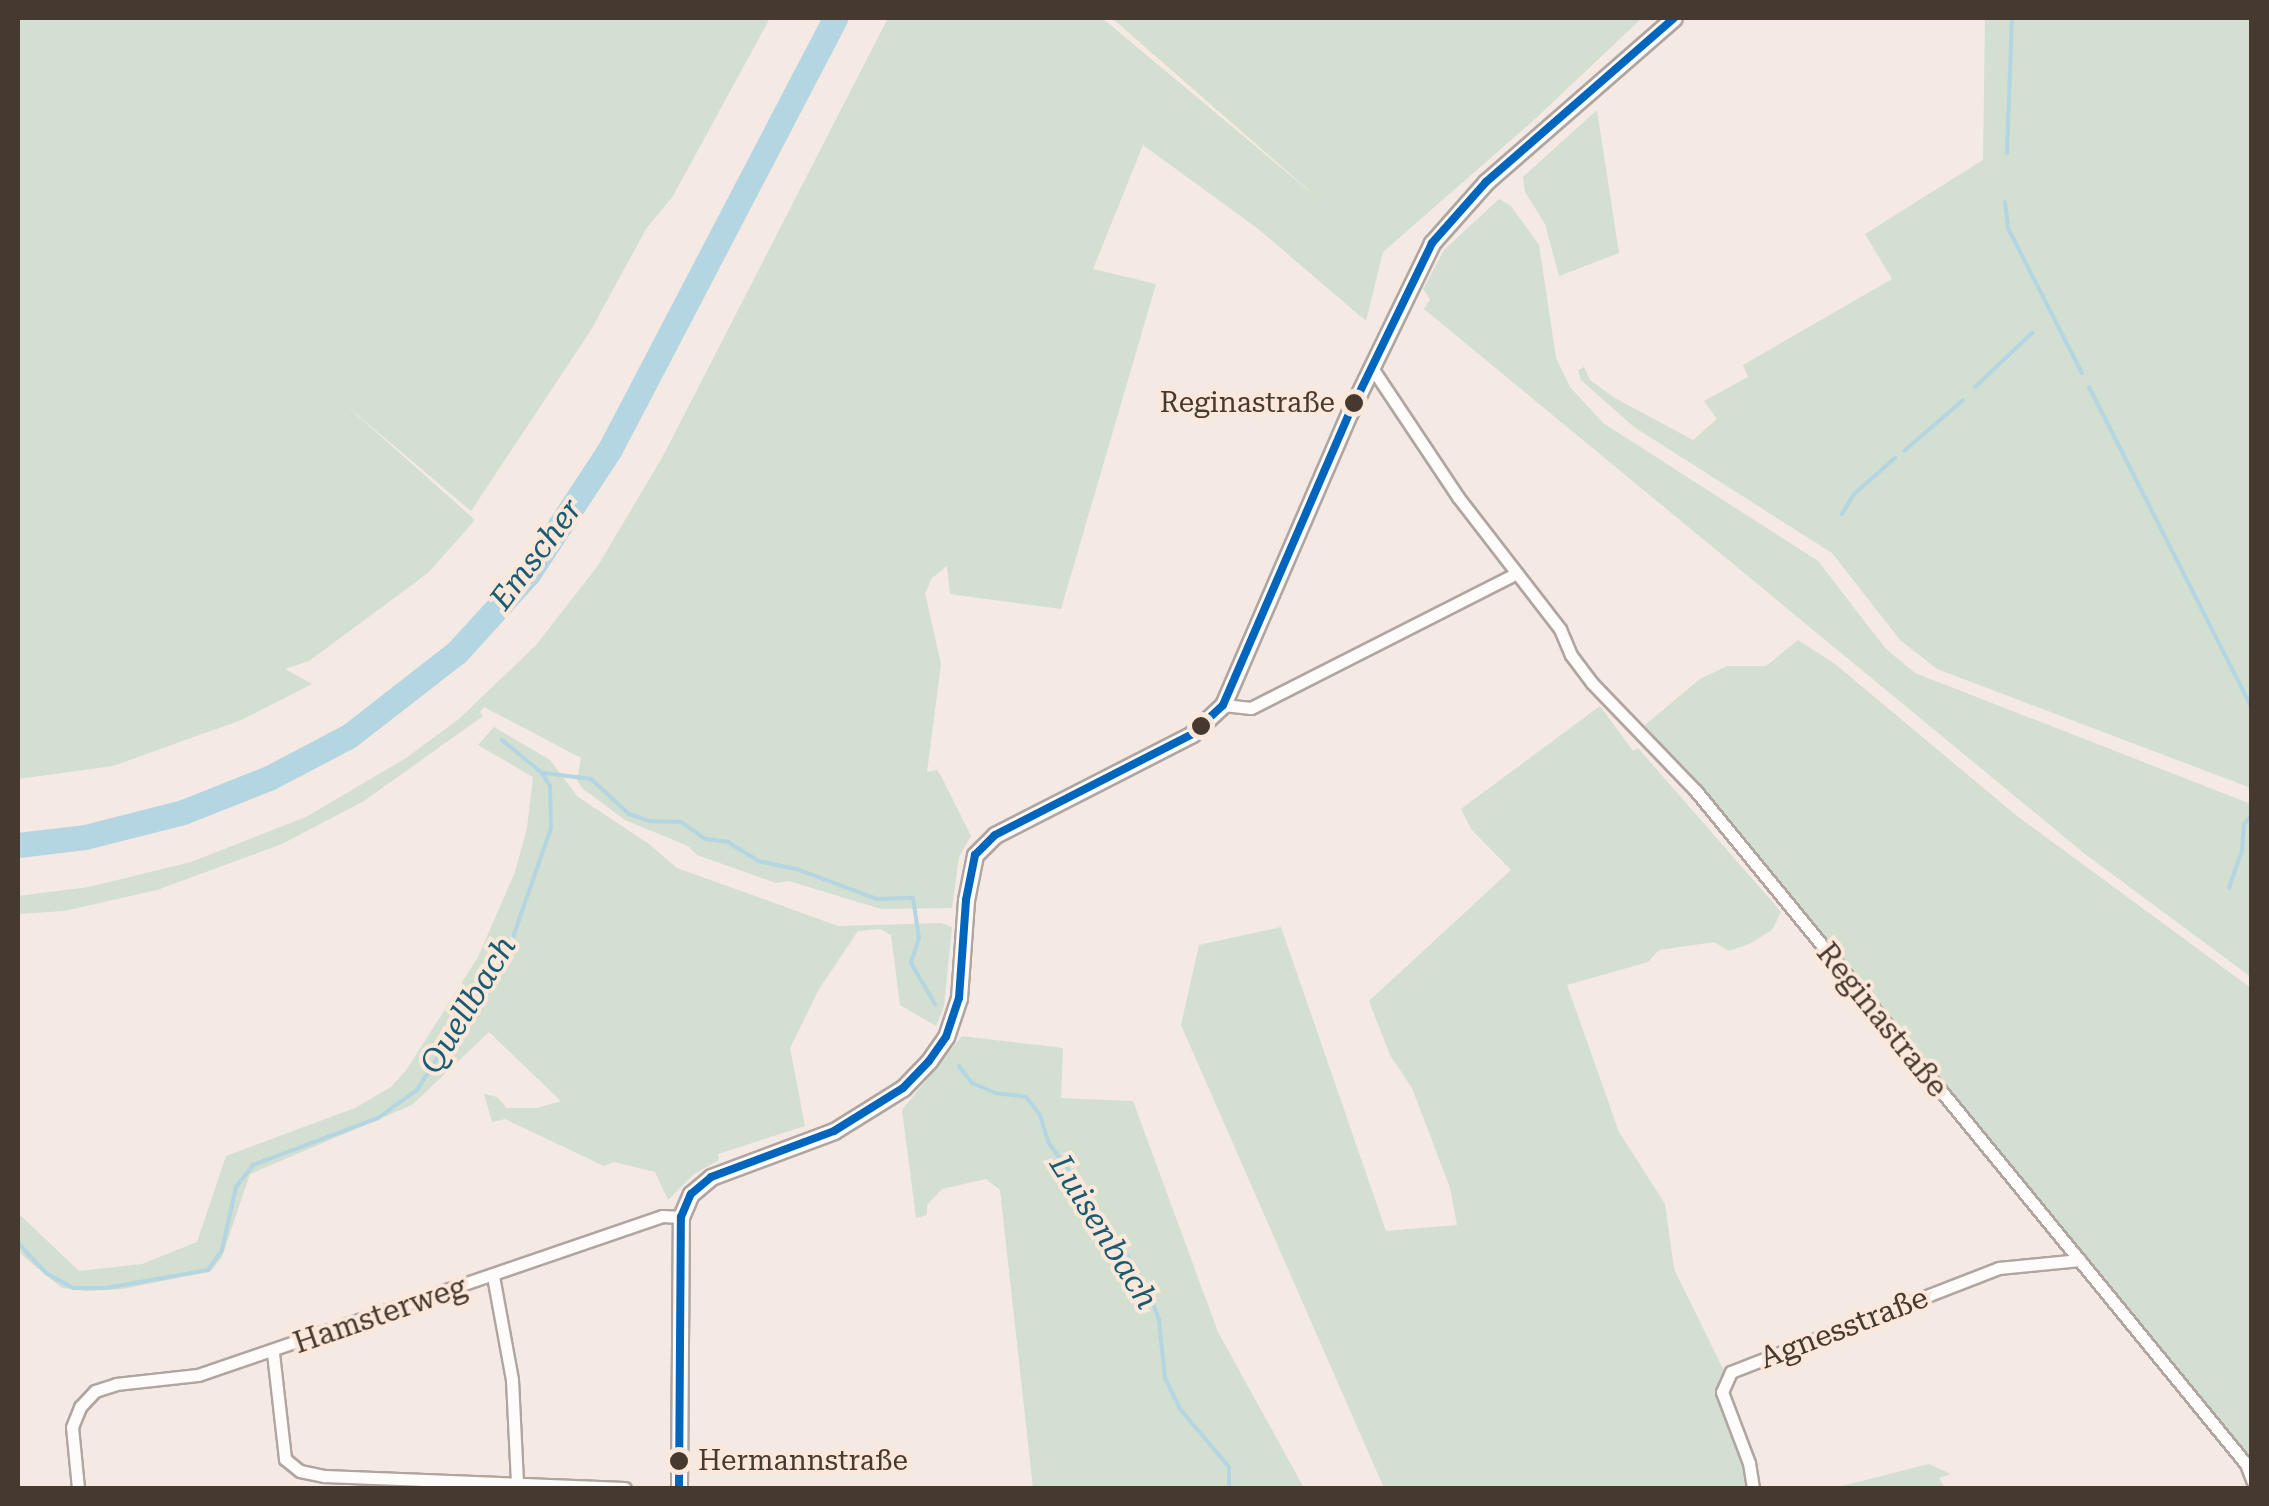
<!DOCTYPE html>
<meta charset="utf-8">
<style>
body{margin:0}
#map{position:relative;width:2269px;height:1506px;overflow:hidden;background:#f4e9e3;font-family:"Roboto Serif",serif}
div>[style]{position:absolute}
.green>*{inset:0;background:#d3dfd0}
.stream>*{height:4px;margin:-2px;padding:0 2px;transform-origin:2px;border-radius:2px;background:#b4d5e2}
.river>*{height:25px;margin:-12.5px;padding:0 12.5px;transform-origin:12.5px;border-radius:12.5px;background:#b4d5e2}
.roads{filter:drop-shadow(2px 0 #b0a59f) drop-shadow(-2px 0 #b0a59f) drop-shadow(0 2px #b0a59f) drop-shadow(0 -2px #b0a59f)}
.street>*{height:11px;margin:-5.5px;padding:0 5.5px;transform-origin:5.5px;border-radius:5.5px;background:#fdfcfb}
.secondary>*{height:15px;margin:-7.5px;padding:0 7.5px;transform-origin:7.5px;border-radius:7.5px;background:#fdfcfb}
.bus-1>*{height:8px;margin:-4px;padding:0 4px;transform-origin:4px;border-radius:4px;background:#0065bd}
.dots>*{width:28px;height:28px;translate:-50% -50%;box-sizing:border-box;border:5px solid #fce8db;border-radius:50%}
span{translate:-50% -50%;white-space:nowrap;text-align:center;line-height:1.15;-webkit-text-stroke:8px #fce8db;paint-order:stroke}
.bus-label{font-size:28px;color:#463930}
.right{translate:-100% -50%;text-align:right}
.left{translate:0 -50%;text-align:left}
.street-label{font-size:30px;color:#463930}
.water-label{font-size:32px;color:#195c72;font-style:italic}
.frame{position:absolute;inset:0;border:20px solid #463930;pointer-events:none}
</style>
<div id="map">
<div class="green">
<i style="clip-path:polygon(18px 18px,770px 18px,673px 196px,646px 229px,591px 330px,471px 511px,340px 400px,475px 520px,428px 573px,309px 661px,285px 669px,312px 684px,241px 720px,113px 766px,18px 779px)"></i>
<i style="clip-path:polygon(888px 18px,1102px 18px,1321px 201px,1112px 18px,1642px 18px,1534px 120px,1383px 252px,1366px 321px,1257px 228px,1143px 145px,1093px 269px,1156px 284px,1061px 609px,950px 594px,947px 566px,932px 578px,925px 593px,941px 664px,927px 772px,937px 770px,941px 776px,971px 836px,959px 857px,952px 908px,881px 909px,789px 881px,776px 883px,697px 855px,688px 846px,625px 820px,582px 788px,577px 780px,581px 758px,484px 707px,480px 712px,483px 716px,364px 801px,282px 844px,157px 890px,64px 911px,18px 914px,18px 896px,89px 887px,191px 862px,306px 817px,406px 758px,459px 719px,537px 644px,599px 564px,663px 456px)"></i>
<i style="clip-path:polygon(1985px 18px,2251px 18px,2251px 788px,1937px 669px,1900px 640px,1832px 553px,1634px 427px,1581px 380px,1578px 370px,1584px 367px,1590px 380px,1613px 397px,1693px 440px,1717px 419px,1704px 401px,1748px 377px,1743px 365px,1892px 279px,1865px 234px,1983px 160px)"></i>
<i style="clip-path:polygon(1597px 110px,1619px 253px,1559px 276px,1545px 224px,1525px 192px,1523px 177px)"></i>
<i style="clip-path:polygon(1499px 199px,1511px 206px,1539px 245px,1556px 358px,1570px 387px,1603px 423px,1818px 561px,1886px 649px,1915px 673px,2251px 804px,2251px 977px,2085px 854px,1424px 309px,1430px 299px,1423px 289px,1444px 250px)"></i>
<i style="clip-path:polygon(1798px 640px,1835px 664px,2017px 816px,2251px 988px,2251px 1472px,1645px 725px,1700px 679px,1727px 666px,1766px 666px)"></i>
<i style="clip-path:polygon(1600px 706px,1633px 751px,1638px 748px,1781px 912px,1772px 930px,1749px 944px,1729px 951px,1714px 942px,1659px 950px,1648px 962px,1567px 985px,1619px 1132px,1665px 1204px,1674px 1269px,1729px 1381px,1719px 1388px,1757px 1465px,1756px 1488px,1384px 1488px,1181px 1025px,1199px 945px,1281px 927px,1386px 1231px,1457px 1225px,1450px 1188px,1412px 1088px,1390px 1055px,1369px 1001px,1511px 870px,1471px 829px,1461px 809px)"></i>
<i style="clip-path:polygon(494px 727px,550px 760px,578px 797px,649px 844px,677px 868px,838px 926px,941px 923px,952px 927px,944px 1006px,936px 1026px,900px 1005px,891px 935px,880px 929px,858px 931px,819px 989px,790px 1048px,805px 1126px,718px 1154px,719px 1160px,694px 1174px,668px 1200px,655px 1172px,614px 1162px,604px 1166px,505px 1119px,492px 1122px,484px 1094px,497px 1097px,507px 1108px,537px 1108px,561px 1101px,489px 1032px,412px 1105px,250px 1174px,222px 1257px,211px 1271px,123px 1289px,86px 1291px,62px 1288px,29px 1261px,18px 1251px,18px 1213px,79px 1271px,142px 1264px,197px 1242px,226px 1156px,355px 1108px,391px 1087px,407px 1069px,478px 957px,515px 872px,527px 828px,533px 777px,478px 745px)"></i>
<i style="clip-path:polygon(962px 1036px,1063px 1048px,1061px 1098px,1133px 1101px,1218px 1332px,1304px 1488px,1033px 1488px,1000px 1190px,986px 1179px,942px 1189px,927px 1205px,927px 1215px,916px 1218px,902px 1110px)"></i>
<i style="clip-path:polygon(1929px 1464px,1951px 1474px,1939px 1478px,1945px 1488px,1834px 1488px)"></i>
</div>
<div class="stream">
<i style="left:2007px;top:153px;width:135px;rotate:-87.9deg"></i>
<i style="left:2005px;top:202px;width:26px;rotate:83deg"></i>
<i style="left:2008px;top:228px;width:163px;rotate:63deg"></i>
<i style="left:1975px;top:387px;width:79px;rotate:-43.5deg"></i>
<i style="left:2089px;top:387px;width:360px;rotate:63.1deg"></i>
<i style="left:1904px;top:451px;width:78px;rotate:-40.8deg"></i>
<i style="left:1842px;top:514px;width:23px;rotate:-59deg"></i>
<i style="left:1854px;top:494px;width:55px;rotate:-41.3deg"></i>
<i style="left:544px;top:773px;width:47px;rotate:7.3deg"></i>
<i style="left:591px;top:779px;width:52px;rotate:42.6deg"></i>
<i style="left:629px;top:814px;width:21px;rotate:19deg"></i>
<i style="left:649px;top:821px;width:32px;rotate:2deg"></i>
<i style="left:681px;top:822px;width:29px;rotate:35deg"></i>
<i style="left:705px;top:839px;width:23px;rotate:7deg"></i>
<i style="left:728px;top:842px;width:36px;rotate:32deg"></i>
<i style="left:758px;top:861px;width:40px;rotate:12deg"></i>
<i style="left:797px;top:869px;width:85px;rotate:20.6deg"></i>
<i style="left:877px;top:899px;width:36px;rotate:-2deg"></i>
<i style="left:913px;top:898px;width:40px;rotate:81.5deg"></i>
<i style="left:919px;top:938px;width:26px;rotate:108deg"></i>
<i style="left:911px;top:963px;width:48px;rotate:59.7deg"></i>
<i style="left:2229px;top:888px;width:39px;rotate:-71deg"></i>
<i style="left:2242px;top:851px;width:27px;rotate:-86deg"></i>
<i style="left:2244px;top:824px;width:12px;rotate:-48deg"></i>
<i style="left:959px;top:1066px;width:21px;rotate:53deg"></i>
<i style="left:972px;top:1083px;width:25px;rotate:23deg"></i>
<i style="left:995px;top:1093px;width:31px;rotate:7deg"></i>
<i style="left:1026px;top:1097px;width:23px;rotate:52deg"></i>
<i style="left:1040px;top:1115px;width:28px;rotate:73deg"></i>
<i style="left:1048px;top:1142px;width:71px;rotate:53.6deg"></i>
<i style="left:1090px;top:1199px;width:44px;rotate:64.6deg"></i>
<i style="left:1109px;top:1239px;width:21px;rotate:39deg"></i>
<i style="left:1125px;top:1252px;width:37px;rotate:57deg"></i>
<i style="left:1145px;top:1283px;width:40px;rotate:69deg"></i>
<i style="left:1159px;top:1320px;width:58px;rotate:84.1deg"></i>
<i style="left:1165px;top:1378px;width:34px;rotate:64deg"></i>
<i style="left:1180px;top:1409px;width:76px;rotate:49.8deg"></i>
<i style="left:1229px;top:1467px;width:21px;rotate:90deg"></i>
<i style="left:18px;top:1243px;width:41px;rotate:47deg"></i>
<i style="left:46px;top:1273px;width:31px;rotate:29deg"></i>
<i style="left:73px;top:1288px;width:33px"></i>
<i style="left:106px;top:1288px;width:104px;rotate:-10deg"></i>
<i style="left:208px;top:1270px;width:24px;rotate:-55deg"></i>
<i style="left:222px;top:1250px;width:65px;rotate:-77.5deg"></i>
<i style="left:236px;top:1187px;width:28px;rotate:-52deg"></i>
<i style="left:253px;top:1165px;width:134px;rotate:-20.6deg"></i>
<i style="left:378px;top:1118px;width:48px;rotate:-35.7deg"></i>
<i style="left:417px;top:1090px;width:178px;rotate:-57.7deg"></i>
<i style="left:512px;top:940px;width:119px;rotate:-70.8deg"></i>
<i style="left:551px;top:828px;width:42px;rotate:-91.4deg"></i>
<i style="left:550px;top:786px;width:15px;rotate:-122deg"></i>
<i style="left:542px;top:773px;width:52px;rotate:-140.5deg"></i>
</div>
<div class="river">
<i style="left:18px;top:845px;width:67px;rotate:-6.8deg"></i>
<i style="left:85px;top:837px;width:101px;rotate:-14.3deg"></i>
<i style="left:183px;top:812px;width:92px;rotate:-21.6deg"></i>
<i style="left:269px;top:778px;width:90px;rotate:-27.7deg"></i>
<i style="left:349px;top:736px;width:137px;rotate:-37.9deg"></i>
<i style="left:457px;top:652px;width:105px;rotate:-47.7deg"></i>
<i style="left:528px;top:574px;width:149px;rotate:-56.7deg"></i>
<i style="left:610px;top:449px;width:486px;rotate:-62.4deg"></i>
</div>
<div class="roads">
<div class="street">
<i style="left:1372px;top:368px;width:155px;rotate:56.3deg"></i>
<i style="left:1458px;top:497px;width:167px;rotate:52.3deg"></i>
<i style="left:1560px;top:629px;width:28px;rotate:67deg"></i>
<i style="left:1571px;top:655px;width:35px;rotate:53deg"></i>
<i style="left:1592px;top:683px;width:150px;rotate:46.1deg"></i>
<i style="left:1696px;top:791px;width:869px;rotate:50.74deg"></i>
<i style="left:2246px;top:1464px;width:17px;rotate:69deg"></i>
<i style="left:1223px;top:705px;width:28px;rotate:6deg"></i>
<i style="left:1251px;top:708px;width:298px;rotate:-26.9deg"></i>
<i style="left:493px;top:1276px;width:106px;rotate:79.6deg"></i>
<i style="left:512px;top:1380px;width:103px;rotate:87.2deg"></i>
<i style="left:273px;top:1353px;width:107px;rotate:83.5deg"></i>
<i style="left:285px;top:1459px;width:19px;rotate:39deg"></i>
<i style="left:300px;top:1471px;width:25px;rotate:12deg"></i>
<i style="left:324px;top:1476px;width:301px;rotate:2.3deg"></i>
<i style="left:78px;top:1488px;width:61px;rotate:-95.6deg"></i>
<i style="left:72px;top:1427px;width:22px;rotate:-68deg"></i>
<i style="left:80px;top:1407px;width:22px;rotate:-47deg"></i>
<i style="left:95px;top:1391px;width:22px;rotate:-18deg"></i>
<i style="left:116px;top:1384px;width:82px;rotate:-6.3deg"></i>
<i style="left:198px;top:1375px;width:490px;rotate:-18.9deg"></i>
<i style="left:662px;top:1216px;width:19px;rotate:3deg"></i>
<i style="left:1753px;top:1488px;width:25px;rotate:-99deg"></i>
<i style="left:1749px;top:1463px;width:76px;rotate:-110.8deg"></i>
<i style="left:1722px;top:1392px;width:22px;rotate:-66deg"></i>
<i style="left:1731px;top:1372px;width:287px;rotate:-21.2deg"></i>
<i style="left:1999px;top:1268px;width:81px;rotate:-5.6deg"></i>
</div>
<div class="secondary">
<i style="left:679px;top:1488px;width:271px;rotate:-89.6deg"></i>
<i style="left:681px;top:1217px;width:25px;rotate:-67deg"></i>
<i style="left:691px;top:1194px;width:26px;rotate:-40deg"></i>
<i style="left:711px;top:1177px;width:131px;rotate:-20.5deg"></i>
<i style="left:834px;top:1131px;width:81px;rotate:-31.9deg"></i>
<i style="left:903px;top:1088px;width:37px;rotate:-46deg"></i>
<i style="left:929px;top:1061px;width:29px;rotate:-55deg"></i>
<i style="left:946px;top:1037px;width:41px;rotate:-71.6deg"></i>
<i style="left:959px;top:998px;width:98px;rotate:-85.9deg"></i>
<i style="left:966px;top:900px;width:46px;rotate:-78.7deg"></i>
<i style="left:975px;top:855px;width:28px;rotate:-45deg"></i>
<i style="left:995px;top:835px;width:221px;rotate:-27.1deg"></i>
<i style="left:1192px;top:734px;width:42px;rotate:-43.1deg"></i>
<i style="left:1223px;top:705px;width:319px;rotate:-66.6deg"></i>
<i style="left:1350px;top:412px;width:188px;rotate:-64.1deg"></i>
<i style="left:1432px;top:243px;width:81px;rotate:-48.5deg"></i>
<i style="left:1486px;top:182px;width:249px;rotate:-41.1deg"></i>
</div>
</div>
<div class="bus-1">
<i style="left:679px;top:1488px;width:271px;rotate:-89.6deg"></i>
<i style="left:681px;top:1217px;width:25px;rotate:-67deg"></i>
<i style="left:691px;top:1194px;width:26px;rotate:-40deg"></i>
<i style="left:711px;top:1177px;width:131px;rotate:-20.5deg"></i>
<i style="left:834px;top:1131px;width:81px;rotate:-31.9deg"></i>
<i style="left:903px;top:1088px;width:37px;rotate:-46deg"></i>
<i style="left:929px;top:1061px;width:29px;rotate:-55deg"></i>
<i style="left:946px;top:1037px;width:41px;rotate:-71.6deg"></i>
<i style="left:959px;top:998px;width:98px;rotate:-85.9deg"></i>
<i style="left:966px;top:900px;width:46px;rotate:-78.7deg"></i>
<i style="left:975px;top:855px;width:28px;rotate:-45deg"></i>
<i style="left:995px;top:835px;width:221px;rotate:-27.1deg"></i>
<i style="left:1192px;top:734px;width:42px;rotate:-43.1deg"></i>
<i style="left:1223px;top:705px;width:319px;rotate:-66.6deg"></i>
<i style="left:1350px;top:412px;width:188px;rotate:-64.1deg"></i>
<i style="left:1432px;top:243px;width:81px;rotate:-48.5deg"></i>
<i style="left:1486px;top:182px;width:249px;rotate:-41.1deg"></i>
</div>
<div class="dots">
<i style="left:1354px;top:403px;background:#463930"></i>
<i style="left:1201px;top:726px;background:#463930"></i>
<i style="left:679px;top:1461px;background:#463930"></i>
</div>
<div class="bus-label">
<span class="right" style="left:1335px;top:403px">Reginastraße</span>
<span class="left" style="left:698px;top:1461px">Hermannstraße</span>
</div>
<div class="street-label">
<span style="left:1882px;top:1020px;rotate:51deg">Reginastraße</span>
<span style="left:380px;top:1315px;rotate:-19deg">Hamsterweg</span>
<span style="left:1844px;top:1328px;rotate:-21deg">Agnesstraße</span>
</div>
<div class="water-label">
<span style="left:536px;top:554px;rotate:-53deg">Emscher</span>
<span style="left:468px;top:1005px;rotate:-59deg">Quellbach</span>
<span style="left:1104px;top:1232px;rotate:58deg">Luisenbach</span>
</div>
<div class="frame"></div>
</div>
